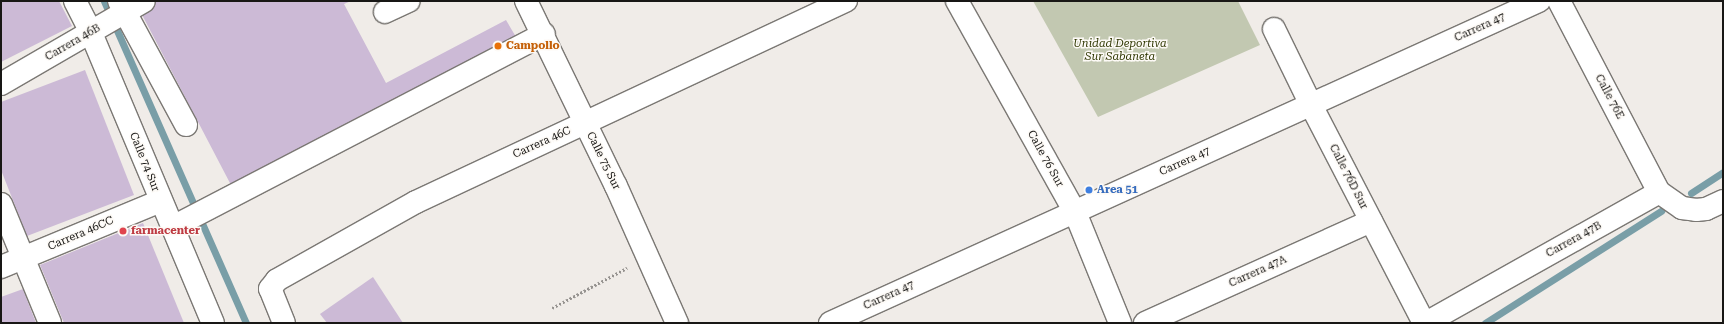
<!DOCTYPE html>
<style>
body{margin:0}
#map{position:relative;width:1724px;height:324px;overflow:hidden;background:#f0ece8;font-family:"Roboto Serif",serif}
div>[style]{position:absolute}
.green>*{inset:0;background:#c2c8b1}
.stream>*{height:7px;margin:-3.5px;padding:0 3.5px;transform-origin:3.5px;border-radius:3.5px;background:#799ea7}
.building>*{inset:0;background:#ccbad6}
.path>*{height:2.5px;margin-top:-1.25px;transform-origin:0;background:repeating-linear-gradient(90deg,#969390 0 2px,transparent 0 4px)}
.roads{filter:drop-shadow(1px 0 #7b7874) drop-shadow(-1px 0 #7b7874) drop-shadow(0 1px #7b7874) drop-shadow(0 -1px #7b7874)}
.minor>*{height:22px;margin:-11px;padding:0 11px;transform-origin:11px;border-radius:11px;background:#fff}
.tertiary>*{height:22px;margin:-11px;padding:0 11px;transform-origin:11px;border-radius:11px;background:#fff}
.dots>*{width:11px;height:11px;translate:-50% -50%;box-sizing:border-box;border:2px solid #fdfaf6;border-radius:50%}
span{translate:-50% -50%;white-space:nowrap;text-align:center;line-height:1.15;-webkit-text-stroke:3px #fdfaf6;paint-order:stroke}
.street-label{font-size:11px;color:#181715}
.park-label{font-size:11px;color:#323a05;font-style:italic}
.food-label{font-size:11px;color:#c56008;font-weight:700}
.left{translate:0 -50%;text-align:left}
.shop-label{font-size:11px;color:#366cbe;font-weight:700}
.health-label{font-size:11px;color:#be3a42;font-weight:700}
.frame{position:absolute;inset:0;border:2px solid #181715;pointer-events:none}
</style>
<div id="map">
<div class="green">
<i style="clip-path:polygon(1033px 1px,1238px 1px,1260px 45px,1098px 117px)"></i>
</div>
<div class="stream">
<i style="left:104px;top:1px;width:352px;rotate:66.2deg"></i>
<i style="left:1691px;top:193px;width:38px;rotate:-33deg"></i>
<i style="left:1485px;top:323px;width:209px;rotate:-32.5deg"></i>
</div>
<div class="building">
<i style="clip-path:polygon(1px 1px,59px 1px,72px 26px,1px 62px)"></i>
<i style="clip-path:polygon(155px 1px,351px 1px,344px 4px,386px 83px,506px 20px,516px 37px,231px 185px,139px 9px)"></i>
<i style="clip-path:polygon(85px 70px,134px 195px,27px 236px,1px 170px,1px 102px)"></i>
<i style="clip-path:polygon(143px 223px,184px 323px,64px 323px,40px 265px)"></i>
<i style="clip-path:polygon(373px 277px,403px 323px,327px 323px,320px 314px)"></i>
<i style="clip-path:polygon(23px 289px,36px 323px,1px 323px,1px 297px)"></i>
</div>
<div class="path">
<i style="left:552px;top:308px;width:85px;rotate:-28.1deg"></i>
</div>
<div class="roads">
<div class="minor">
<i style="left:75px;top:1px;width:36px;rotate:63deg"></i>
<i style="left:91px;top:33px;width:315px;rotate:67.2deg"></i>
<i style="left:119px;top:1px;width:141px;rotate:61.6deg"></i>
<i style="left:957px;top:1px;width:242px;rotate:60.8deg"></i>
<i style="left:1075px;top:212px;width:120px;rotate:67.9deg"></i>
<i style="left:1559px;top:1px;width:216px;rotate:62.4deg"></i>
<i style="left:1659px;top:192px;width:28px;rotate:35deg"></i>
<i style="left:1682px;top:208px;width:14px;rotate:8deg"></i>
<i style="left:1696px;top:210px;width:10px;rotate:-6deg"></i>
<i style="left:1706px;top:209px;width:19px;rotate:-25deg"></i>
<i style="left:385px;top:12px;width:26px;rotate:-25deg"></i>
<i style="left:1274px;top:29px;width:85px;rotate:64deg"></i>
<i style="left:1311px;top:105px;width:246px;rotate:62.6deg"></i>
<i style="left:1px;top:84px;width:165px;rotate:-30.1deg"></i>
<i style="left:1px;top:204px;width:129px;rotate:67.6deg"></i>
<i style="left:173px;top:227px;width:418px;rotate:-27.5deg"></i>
<i style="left:1px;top:267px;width:172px;rotate:-22.5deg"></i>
<i style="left:284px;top:323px;width:37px;rotate:-112deg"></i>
<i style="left:270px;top:289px;width:11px;rotate:-52deg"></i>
<i style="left:277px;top:280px;width:159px;rotate:-29.3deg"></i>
<i style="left:416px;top:202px;width:475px;rotate:-25.1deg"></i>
<i style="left:830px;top:323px;width:779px;rotate:-24.43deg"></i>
<i style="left:1145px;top:323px;width:248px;rotate:-24.3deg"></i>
<i style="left:1426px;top:323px;width:267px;rotate:-29.3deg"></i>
</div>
<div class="tertiary">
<i style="left:526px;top:1px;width:206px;rotate:64.1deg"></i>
<i style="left:616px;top:186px;width:150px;rotate:66deg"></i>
</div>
</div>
<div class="dots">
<i style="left:498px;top:46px;background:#e8710a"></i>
<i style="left:1089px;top:190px;background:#3f7fe0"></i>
<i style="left:123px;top:231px;background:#e0444e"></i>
</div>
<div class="street-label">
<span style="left:1480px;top:28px;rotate:-24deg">Carrera 47</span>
<span style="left:73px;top:43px;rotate:-30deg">Carrera 46B</span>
<span style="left:1609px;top:97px;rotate:62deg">Calle 76E</span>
<span style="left:542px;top:143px;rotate:-24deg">Carrera 46C</span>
<span style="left:1045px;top:159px;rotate:61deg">Calle 76 Sur</span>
<span style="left:603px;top:161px;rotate:64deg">Calle 75 Sur</span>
<span style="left:144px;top:162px;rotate:68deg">Calle 74 Sur</span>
<span style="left:1185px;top:162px;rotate:-24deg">Carrera 47</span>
<span style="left:1348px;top:177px;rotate:63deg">Calle 76D Sur</span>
<span style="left:81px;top:234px;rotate:-23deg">Carrera 46CC</span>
<span style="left:1574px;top:240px;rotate:-29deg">Carrera 47B</span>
<span style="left:1258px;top:272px;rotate:-24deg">Carrera 47A</span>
<span style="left:889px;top:296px;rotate:-24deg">Carrera 47</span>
</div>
<div class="park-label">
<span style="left:1120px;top:51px">Unidad Deportiva<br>Sur Sabaneta</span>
</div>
<div class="food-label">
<span class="left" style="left:506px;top:46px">Campollo</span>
</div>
<div class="shop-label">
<span class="left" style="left:1097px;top:190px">Area 51</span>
</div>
<div class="health-label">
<span class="left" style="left:131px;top:231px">farmacenter</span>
</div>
<div class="frame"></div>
</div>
